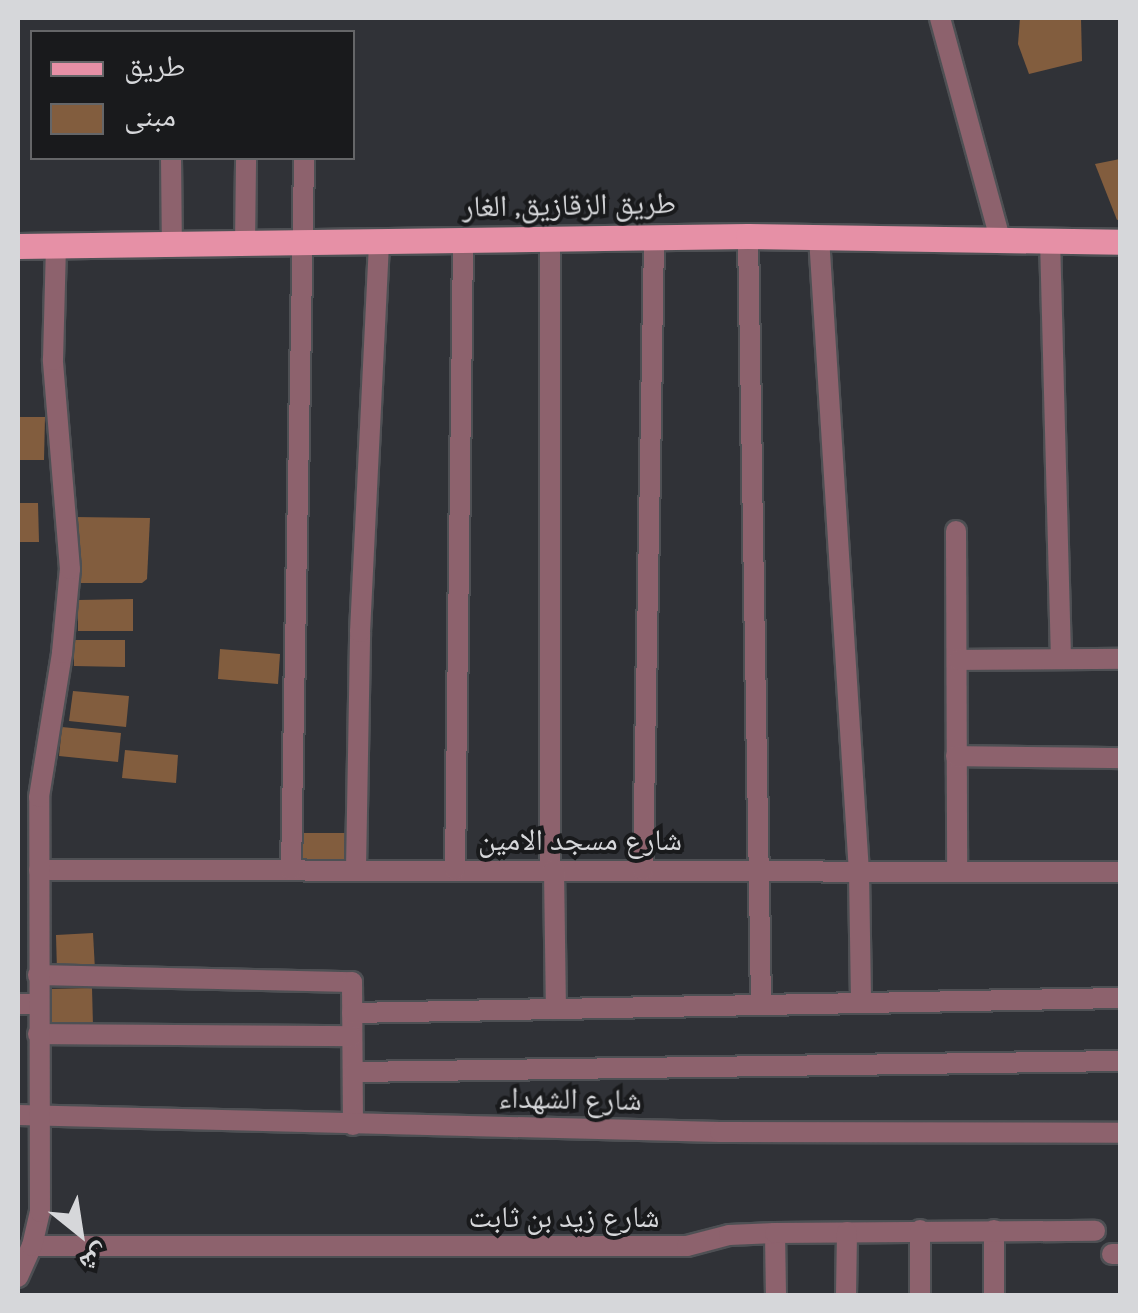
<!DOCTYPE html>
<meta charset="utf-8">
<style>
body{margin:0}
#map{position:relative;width:1138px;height:1313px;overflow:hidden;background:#303237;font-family:Karla,"Noto Naskh Arabic",sans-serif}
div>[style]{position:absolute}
.building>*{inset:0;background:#825d3e}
.roads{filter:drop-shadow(2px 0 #4e5054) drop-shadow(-2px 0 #4e5054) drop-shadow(0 2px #4e5054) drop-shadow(0 -2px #4e5054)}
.minor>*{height:20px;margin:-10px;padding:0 10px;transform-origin:10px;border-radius:10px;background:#8d626d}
.primary>*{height:25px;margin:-12.5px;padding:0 12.5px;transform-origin:12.5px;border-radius:12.5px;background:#e690a6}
span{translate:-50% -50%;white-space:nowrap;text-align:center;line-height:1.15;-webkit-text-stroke:8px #191a1c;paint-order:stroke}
.street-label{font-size:30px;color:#d6d7da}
.frame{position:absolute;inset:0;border:20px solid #d6d7da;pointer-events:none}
.legend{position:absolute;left:30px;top:30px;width:325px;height:130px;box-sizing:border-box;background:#191a1c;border:2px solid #656668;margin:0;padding:12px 18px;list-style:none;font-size:30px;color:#d6d7da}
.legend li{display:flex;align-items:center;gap:20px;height:50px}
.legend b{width:50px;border:2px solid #656668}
.north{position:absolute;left:30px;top:1183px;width:100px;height:100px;-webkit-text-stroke:8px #191a1c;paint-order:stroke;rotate:150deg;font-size:28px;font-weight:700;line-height:40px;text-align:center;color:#d6d7da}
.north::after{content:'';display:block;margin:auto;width:35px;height:45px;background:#d6d7da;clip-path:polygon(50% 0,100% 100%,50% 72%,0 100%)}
</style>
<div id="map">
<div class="building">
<i style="clip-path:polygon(1020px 18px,1081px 18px,1082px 61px,1029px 74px,1018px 44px)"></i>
<i style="clip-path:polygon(1120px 159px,1120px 219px,1117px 220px,1095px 164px)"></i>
<i style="clip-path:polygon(18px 417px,45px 417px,44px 460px,18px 460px)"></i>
<i style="clip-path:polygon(18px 503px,38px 503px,39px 542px,18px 542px)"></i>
<i style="clip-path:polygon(74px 517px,150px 518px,147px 579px,142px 583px,73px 583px)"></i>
<i style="clip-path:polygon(133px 599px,133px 631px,78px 631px,78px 600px)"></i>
<i style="clip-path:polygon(74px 640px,125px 640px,125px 667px,74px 666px)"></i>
<i style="clip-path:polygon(220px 649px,280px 654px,278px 684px,218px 679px)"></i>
<i style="clip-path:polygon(73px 691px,129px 696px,126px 727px,69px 721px)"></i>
<i style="clip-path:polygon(62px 727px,121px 733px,118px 762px,59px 756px)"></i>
<i style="clip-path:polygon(125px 750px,178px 755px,176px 783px,122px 778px)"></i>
<i style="clip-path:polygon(295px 833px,353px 833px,353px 865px,295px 865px)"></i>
<i style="clip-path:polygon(93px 933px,95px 970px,57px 971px,56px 935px)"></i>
<i style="clip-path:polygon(92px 988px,93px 1026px,51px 1028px,49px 989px)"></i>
</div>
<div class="roads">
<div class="minor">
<i style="left:940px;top:18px;width:229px;rotate:74.8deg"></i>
<i style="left:171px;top:158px;width:89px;rotate:89.4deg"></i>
<i style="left:748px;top:236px;width:768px;rotate:89.03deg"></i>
<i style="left:819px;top:237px;width:636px;rotate:86.4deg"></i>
<i style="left:859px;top:872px;width:129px;rotate:89.1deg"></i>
<i style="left:1050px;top:239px;width:420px;rotate:88.5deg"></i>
<i style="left:550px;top:240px;width:630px;rotate:90deg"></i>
<i style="left:245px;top:245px;width:87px;rotate:-89.3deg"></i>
<i style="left:956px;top:531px;width:341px;rotate:89.8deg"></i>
<i style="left:958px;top:660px;width:162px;rotate:-0.4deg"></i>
<i style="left:956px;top:756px;width:164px;rotate:0.7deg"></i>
<i style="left:356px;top:869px;width:237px;rotate:-89deg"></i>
<i style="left:360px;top:632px;width:391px;rotate:-87.2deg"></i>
<i style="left:39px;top:870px;width:1081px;rotate:0.11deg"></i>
<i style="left:291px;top:870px;width:712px;rotate:-88.95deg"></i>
<i style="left:455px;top:870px;width:631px;rotate:-89.27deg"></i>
<i style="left:554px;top:870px;width:139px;rotate:89.2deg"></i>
<i style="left:643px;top:870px;width:633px;rotate:-89deg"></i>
<i style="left:38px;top:975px;width:314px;rotate:1.3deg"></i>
<i style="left:352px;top:982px;width:143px;rotate:89.6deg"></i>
<i style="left:18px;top:1004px;width:21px"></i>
<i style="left:352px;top:1013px;width:768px;rotate:-1.12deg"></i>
<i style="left:38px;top:1034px;width:314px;rotate:0.4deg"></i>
<i style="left:353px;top:1072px;width:767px;rotate:-0.82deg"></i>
<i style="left:18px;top:1115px;width:702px;rotate:1.39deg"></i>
<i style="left:720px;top:1132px;width:400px;rotate:0.1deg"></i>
<i style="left:994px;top:1230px;width:66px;rotate:90deg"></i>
<i style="left:775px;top:1233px;width:63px;rotate:89.1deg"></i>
<i style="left:32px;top:1246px;width:655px"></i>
<i style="left:687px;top:1246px;width:43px;rotate:-14.7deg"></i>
<i style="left:729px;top:1235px;width:46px;rotate:-2.5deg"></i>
<i style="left:775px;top:1233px;width:320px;rotate:-0.4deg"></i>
<i style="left:1112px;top:1254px;width:8px"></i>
<i style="left:18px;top:1277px;width:34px;rotate:-66deg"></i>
<i style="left:32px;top:1246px;width:35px;rotate:-77deg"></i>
<i style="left:40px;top:1212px;width:415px;rotate:-90.1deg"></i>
<i style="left:39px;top:797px;width:146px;rotate:-80.9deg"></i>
<i style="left:62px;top:653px;width:84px;rotate:-84.6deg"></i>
<i style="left:70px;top:569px;width:210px;rotate:-94.7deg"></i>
<i style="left:53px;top:360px;width:115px;rotate:-88.5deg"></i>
<i style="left:846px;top:1296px;width:64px;rotate:-89.1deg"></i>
<i style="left:920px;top:1296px;width:66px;rotate:-90deg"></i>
</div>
<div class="primary">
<i style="left:18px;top:246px;width:730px;rotate:-0.78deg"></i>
<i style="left:748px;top:236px;width:372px;rotate:0.9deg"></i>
</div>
</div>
<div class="street-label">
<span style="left:569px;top:205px;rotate:-1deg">طريق الزقازيق, الغار</span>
<span style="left:580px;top:840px">شارع مسجد الامين</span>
<span style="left:570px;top:1099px;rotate:1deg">شارع الشهداء</span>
<span style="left:564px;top:1217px">شارع زيد بن ثابت</span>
</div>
<div class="frame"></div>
<ul class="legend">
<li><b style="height:12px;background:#e690a6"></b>طريق</li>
<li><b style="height:28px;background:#825d3e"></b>مبنى</li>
</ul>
<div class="north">ش</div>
</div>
